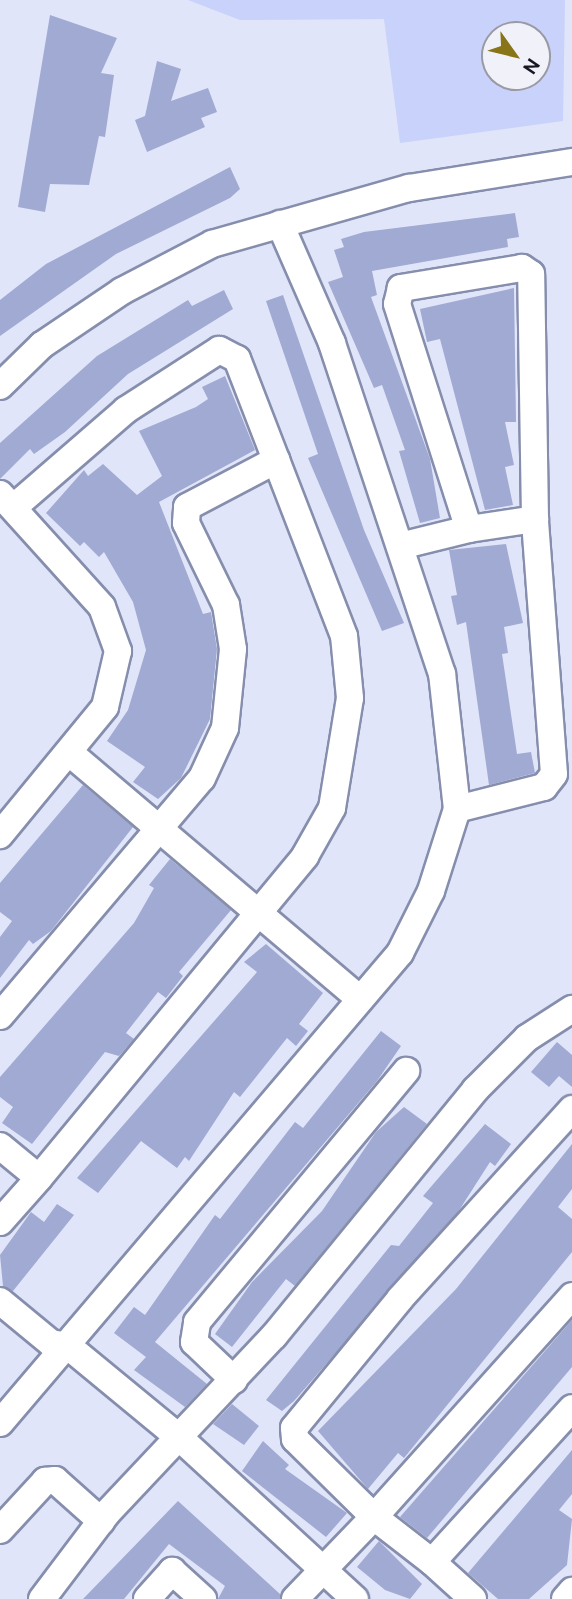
<!DOCTYPE html>
<style>
body{margin:0}
#map{position:relative;width:572px;height:1599px;overflow:hidden;background:#e0e5f9;font-family:Ubuntu,sans-serif}
div>[style]{position:absolute}
.green>*{inset:0;background:#c8d2fa}
.building>*{inset:0;background:#a1aad2}
.roads{filter:drop-shadow(2px 0 #868ead) drop-shadow(-2px 0 #868ead) drop-shadow(0 2px #868ead) drop-shadow(0 -2px #868ead)}
.minor>*{height:26px;margin:-13px;padding:0 13px;transform-origin:13px;border-radius:13px;background:#fff}
span{translate:-50% -50%;white-space:nowrap;text-align:center;line-height:1.15;-webkit-text-stroke:5px #f1f2f9;paint-order:stroke}
.north{position:absolute;left:481px;top:21px;width:70px;height:70px;box-sizing:border-box;background:#f1f2f9;border:2px solid #999aa3;border-radius:50%;rotate:124deg;font-size:19px;font-weight:700;line-height:28px;text-align:center;color:#151723}
.north::after{content:'';display:block;margin:auto;width:24px;height:32px;background:#897417;clip-path:polygon(50% 0,100% 100%,50% 72%,0 100%)}
</style>
<div id="map">
<div class="green">
<i style="clip-path:polygon(evenodd,188px 0,565px 0,563px 121px,400px 143px,384px 19px,240px 20px,188px 0,495px 35px,537px 35px,537px 77px,495px 77px,495px 35px)"></i>
</div>
<div class="building">
<i style="clip-path:polygon(50px 15px,117px 38px,101px 73px,114px 75px,105px 137px,99px 136px,89px 185px,50px 184px,45px 212px,18px 207px)"></i>
<i style="clip-path:polygon(157px 61px,181px 69px,171px 101px,208px 88px,217px 112px,201px 118px,205px 127px,147px 152px,135px 120px,145px 116px)"></i>
<i style="clip-path:polygon(230px 167px,240px 189px,230px 198px,116px 254px,0 336px,0 300px,46px 264px)"></i>
<i style="clip-path:polygon(515px 213px,519px 237px,507px 239px,508px 247px,372px 271px,377px 295px,371px 297px,430px 459px,440px 518px,420px 523px,399px 451px,405px 450px,382px 385px,374px 388px,328px 282px,343px 277px,334px 250px,344px 247px,341px 239px,364px 232px)"></i>
<i style="clip-path:polygon(514px 288px,516px 422px,505px 422px,514px 465px,505px 467px,513px 505px,485px 510px,440px 339px,427px 342px,420px 309px)"></i>
<i style="clip-path:polygon(224px 290px,233px 309px,128px 374px,65px 432px,34px 454px,30px 449px,0 479px,0 443px,97px 356px,188px 300px,192px 306px)"></i>
<i style="clip-path:polygon(283px 295px,364px 530px,404px 623px,382px 631px,308px 458px,318px 454px,266px 301px)"></i>
<i style="clip-path:polygon(225px 376px,255px 450px,159px 502px,203px 614px,211px 612px,217px 649px,210px 719px,181px 778px,158px 799px,133px 782px,145px 767px,107px 741px,128px 710px,146px 650px,133px 602px,104px 552px,99px 557px,84px 542px,80px 546px,46px 513px,84px 470px,88px 476px,103px 464px,137px 495px,162px 476px,139px 431px,196px 407px,208px 399px,202px 387px)"></i>
<i style="clip-path:polygon(506px 544px,523px 623px,504px 627px,508px 653px,502px 654px,517px 754px,531px 752px,535px 773px,489px 785px,466px 622px,457px 625px,451px 596px,457px 595px,449px 550px)"></i>
<i style="clip-path:polygon(83px 785px,133px 827px,51px 931px,33px 944px,29px 940px,0 978px,0 937px,12px 921px,0 912px,0 883px)"></i>
<i style="clip-path:polygon(170px 859px,231px 910px,179px 972px,183px 976px,166px 998px,158px 992px,126px 1033px,134px 1039px,119px 1056px,105px 1052px,32px 1144px,2px 1123px,13px 1107px,0 1097px,0 1077px,134px 923px,154px 888px,149px 885px)"></i>
<i style="clip-path:polygon(266px 944px,323px 993px,299px 1024px,308px 1031px,296px 1046px,287px 1038px,240px 1097px,234px 1092px,189px 1161px,185px 1157px,177px 1168px,141px 1141px,98px 1193px,77px 1178px,257px 972px,244px 962px)"></i>
<i style="clip-path:polygon(381px 1031px,401px 1046px,377px 1081px,155px 1342px,207px 1384px,185px 1407px,134px 1370px,146px 1357px,114px 1333px,134px 1307px,145px 1315px,215px 1215px,220px 1219px,295px 1122px,303px 1128px)"></i>
<i style="clip-path:polygon(557px 1042px,572px 1055px,572px 1087px,559px 1076px,549px 1087px,531px 1072px)"></i>
<i style="clip-path:polygon(404px 1107px,427px 1124px,295px 1286px,286px 1279px,232px 1347px,215px 1334px,252px 1282px,322px 1211px,376px 1132px)"></i>
<i style="clip-path:polygon(485px 1124px,511px 1144px,495px 1166px,490px 1162px,458px 1212px,294px 1401px,282px 1411px,266px 1400px,391px 1245px,399px 1246px,433px 1203px,423px 1196px)"></i>
<i style="clip-path:polygon(572px 1144px,572px 1189px,558px 1207px,572px 1219px,572px 1252px,404px 1458px,398px 1453px,368px 1489px,318px 1431px,456px 1289px)"></i>
<i style="clip-path:polygon(57px 1204px,74px 1215px,13px 1291px,3px 1286px,0 1255px,31px 1212px,44px 1222px)"></i>
<i style="clip-path:polygon(572px 1320px,572px 1367px,427px 1538px,400px 1517px)"></i>
<i style="clip-path:polygon(232px 1404px,259px 1426px,244px 1445px,213px 1424px)"></i>
<i style="clip-path:polygon(263px 1441px,289px 1465px,285px 1469px,347px 1513px,326px 1537px,242px 1471px)"></i>
<i style="clip-path:polygon(572px 1450px,572px 1494px,559px 1510px,572px 1519px,567px 1565px,529px 1599px,498px 1599px,468px 1573px)"></i>
<i style="clip-path:polygon(178px 1501px,280px 1594px,280px 1599px,218px 1599px,225px 1586px,169px 1544px,124px 1599px,83px 1599px)"></i>
<i style="clip-path:polygon(379px 1541px,422px 1584px,410px 1599px,385px 1590px,357px 1567px)"></i>
</div>
<div class="roads">
<div class="minor">
<i style="left:0;top:386px;width:59px;rotate:-44.3deg"></i>
<i style="left:42px;top:345px;width:97px;rotate:-34deg"></i>
<i style="left:122px;top:291px;width:102px;rotate:-27.6deg"></i>
<i style="left:212px;top:244px;width:205px;rotate:-15.9deg"></i>
<i style="left:409px;top:188px;width:165px;rotate:-9.1deg"></i>
<i style="left:0;top:494px;width:152px;rotate:47.9deg"></i>
<i style="left:102px;top:607px;width:47px;rotate:70deg"></i>
<i style="left:118px;top:651px;width:57px;rotate:103.1deg"></i>
<i style="left:105px;top:707px;width:166px;rotate:129.4deg"></i>
<i style="left:400px;top:546px;width:71px;rotate:-13.8deg"></i>
<i style="left:71px;top:754px;width:379px;rotate:40.3deg"></i>
<i style="left:457px;top:809px;width:90px;rotate:-14.2deg"></i>
<i style="left:544px;top:787px;width:16px;rotate:-52deg"></i>
<i style="left:554px;top:774px;width:256px;rotate:-94.3deg"></i>
<i style="left:535px;top:519px;width:245px;rotate:-90.9deg"></i>
<i style="left:531px;top:274px;width:11px;rotate:-146deg"></i>
<i style="left:522px;top:268px;width:123px;rotate:170.6deg"></i>
<i style="left:401px;top:288px;width:16px;rotate:104deg"></i>
<i style="left:397px;top:304px;width:236px;rotate:72.3deg"></i>
<i style="left:469px;top:529px;width:67px;rotate:-8.6deg"></i>
<i style="left:0;top:1016px;width:312px;rotate:-49.7deg"></i>
<i style="left:202px;top:778px;width:55px;rotate:-65.3deg"></i>
<i style="left:225px;top:728px;width:79px;rotate:-84.2deg"></i>
<i style="left:233px;top:649px;width:45px;rotate:-99deg"></i>
<i style="left:226px;top:605px;width:91px;rotate:-116deg"></i>
<i style="left:186px;top:523px;width:16px;rotate:-86deg"></i>
<i style="left:187px;top:507px;width:101px;rotate:-27.8deg"></i>
<i style="left:572px;top:1109px;width:256px;rotate:132.2deg"></i>
<i style="left:400px;top:1299px;width:167px;rotate:129.4deg"></i>
<i style="left:294px;top:1428px;width:11px;rotate:85deg"></i>
<i style="left:295px;top:1439px;width:111px;rotate:44.6deg"></i>
<i style="left:374px;top:1517px;width:297px;rotate:-48.1deg"></i>
<i style="left:0;top:1146px;width:50px;rotate:39.4deg"></i>
<i style="left:39px;top:1178px;width:418px;rotate:-50.4deg"></i>
<i style="left:305px;top:856px;width:55px;rotate:-60.6deg"></i>
<i style="left:332px;top:808px;width:111px;rotate:-80.7deg"></i>
<i style="left:350px;top:698px;width:62px;rotate:-95.5deg"></i>
<i style="left:344px;top:636px;width:297px;rotate:-111.1deg"></i>
<i style="left:237px;top:359px;width:20px;rotate:-153deg"></i>
<i style="left:219px;top:350px;width:111px;rotate:147.2deg"></i>
<i style="left:126px;top:410px;width:148px;rotate:139.1deg"></i>
<i style="left:0;top:1222px;width:59px;rotate:-48.4deg"></i>
<i style="left:0;top:1301px;width:66px;rotate:39.5deg"></i>
<i style="left:51px;top:1343px;width:17px;rotate:10deg"></i>
<i style="left:68px;top:1346px;width:148px;rotate:39.5deg"></i>
<i style="left:182px;top:1440px;width:235px;rotate:42.6deg"></i>
<i style="left:234px;top:1380px;width:55px;rotate:-136.5deg"></i>
<i style="left:194px;top:1342px;width:20px;rotate:-81deg"></i>
<i style="left:197px;top:1322px;width:327px;rotate:-50.2deg"></i>
<i style="left:0;top:1423px;width:617px;rotate:-49.6deg"></i>
<i style="left:400px;top:953px;width:69px;rotate:-63.4deg"></i>
<i style="left:431px;top:891px;width:86px;rotate:-72.4deg"></i>
<i style="left:457px;top:809px;width:136px;rotate:-96.3deg"></i>
<i style="left:442px;top:674px;width:349px;rotate:-108.4deg"></i>
<i style="left:332px;top:343px;width:130px;rotate:-113.6deg"></i>
<i style="left:0;top:1530px;width:67px;rotate:-47.4deg"></i>
<i style="left:45px;top:1481px;width:10px;rotate:-6deg"></i>
<i style="left:55px;top:1480px;width:62px;rotate:41.7deg"></i>
<i style="left:42px;top:1599px;width:108px;rotate:-52.9deg"></i>
<i style="left:107px;top:1513px;width:243px;rotate:-46.7deg"></i>
<i style="left:274px;top:1336px;width:318px;rotate:-50.7deg"></i>
<i style="left:475px;top:1090px;width:74px;rotate:-45deg"></i>
<i style="left:527px;top:1038px;width:54px;rotate:-32.8deg"></i>
<i style="left:147px;top:1599px;width:38px;rotate:-48deg"></i>
<i style="left:172px;top:1571px;width:42px;rotate:42.1deg"></i>
<i style="left:295px;top:1599px;width:114px;rotate:-46.1deg"></i>
<i style="left:374px;top:1517px;width:73px;rotate:37.8deg"></i>
<i style="left:473px;top:1599px;width:55px;rotate:-137.9deg"></i>
<i style="left:432px;top:1562px;width:208px;rotate:-47.7deg"></i>
<i style="left:565px;top:1599px;width:11px;rotate:-49deg"></i>
</div>
</div>
<div class="north">N</div>
</div>
